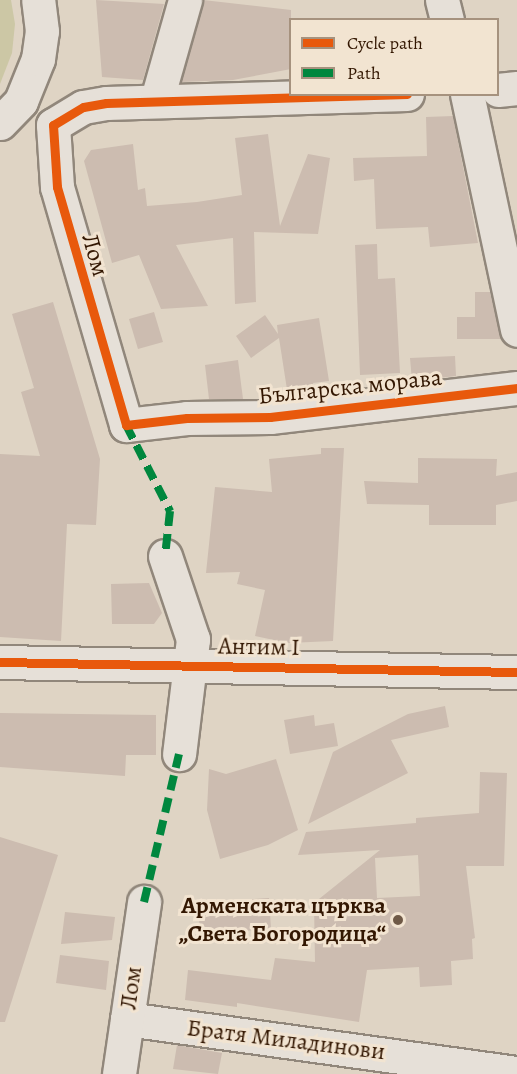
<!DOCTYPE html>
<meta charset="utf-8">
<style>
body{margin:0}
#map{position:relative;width:517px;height:1074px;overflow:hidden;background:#dfd4c4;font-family:Alegreya,serif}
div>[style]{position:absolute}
.green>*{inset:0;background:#ccc7a5}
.building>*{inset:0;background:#ccbcb0}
.roads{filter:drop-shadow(2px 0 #91877b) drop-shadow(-2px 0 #91877b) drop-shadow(0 2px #91877b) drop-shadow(0 -2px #91877b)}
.minor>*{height:33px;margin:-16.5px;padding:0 16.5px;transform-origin:16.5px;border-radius:16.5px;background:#e6e0d8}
.tertiary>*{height:33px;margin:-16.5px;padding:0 16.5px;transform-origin:16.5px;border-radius:16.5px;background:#e6e0d8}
.quiet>*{height:8px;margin-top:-4px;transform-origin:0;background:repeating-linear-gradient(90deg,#00873e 0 15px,transparent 0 23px)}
.cycleway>*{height:9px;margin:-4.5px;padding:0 4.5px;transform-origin:4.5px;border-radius:4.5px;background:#e8590c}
.dots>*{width:16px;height:16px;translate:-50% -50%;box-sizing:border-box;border:3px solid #f2e4d1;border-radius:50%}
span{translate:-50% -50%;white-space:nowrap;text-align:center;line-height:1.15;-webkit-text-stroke:6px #f2e4d1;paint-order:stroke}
.street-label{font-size:24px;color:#331702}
.poi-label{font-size:24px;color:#331702;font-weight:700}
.right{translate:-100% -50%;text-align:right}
.legend{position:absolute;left:289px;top:18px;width:210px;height:78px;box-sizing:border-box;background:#f2e4d1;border:2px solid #a6927e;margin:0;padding:8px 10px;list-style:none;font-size:18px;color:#331702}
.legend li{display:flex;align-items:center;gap:12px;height:30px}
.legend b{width:30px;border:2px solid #a6927e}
</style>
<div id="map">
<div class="green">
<i style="clip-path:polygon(0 0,11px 0,15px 24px,12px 53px,0 84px)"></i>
</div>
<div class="building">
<i style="clip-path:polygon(96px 0,164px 4px,143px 80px,102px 77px)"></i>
<i style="clip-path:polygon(203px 0,291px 10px,291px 69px,233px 80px,181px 82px)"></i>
<i style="clip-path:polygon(453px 116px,478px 243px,430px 247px,428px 227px,376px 229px,374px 179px,354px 181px,353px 158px,427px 156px,426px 117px)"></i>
<i style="clip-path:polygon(268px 134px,280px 226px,308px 154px,330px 158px,318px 234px,254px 232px,256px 302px,235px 304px,233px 238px,176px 245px,208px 306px,161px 309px,139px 255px,112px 263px,84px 161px,91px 150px,133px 144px,138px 190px,145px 188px,147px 206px,197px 202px,242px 195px,235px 138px)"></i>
<i style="clip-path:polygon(377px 244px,378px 279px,395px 278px,400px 373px,360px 375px,355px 245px)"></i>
<i style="clip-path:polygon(475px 292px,490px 292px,501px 339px,457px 339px,457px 317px,475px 317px)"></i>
<i style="clip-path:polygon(53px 302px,100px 459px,96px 525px,67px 524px,61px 641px,0 637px,0 454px,40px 456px,21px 392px,34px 388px,12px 314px)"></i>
<i style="clip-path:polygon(154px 312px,163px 342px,138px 349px,129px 319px)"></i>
<i style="clip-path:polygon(265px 315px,278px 334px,277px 325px,319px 318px,329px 381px,313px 383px,315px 393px,288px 396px,279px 338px,251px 358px,236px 336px)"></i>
<i style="clip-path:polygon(455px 356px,456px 376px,412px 381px,410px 358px)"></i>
<i style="clip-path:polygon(238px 360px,243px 399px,209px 399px,205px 365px)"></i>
<i style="clip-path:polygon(321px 448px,344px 448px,333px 641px,288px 643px,255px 636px,265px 590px,237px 584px,240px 572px,206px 573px,215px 487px,272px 492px,269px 459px,321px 454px)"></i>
<i style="clip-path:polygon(418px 458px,497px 459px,496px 476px,517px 472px,517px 501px,496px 505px,496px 525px,429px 525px,429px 505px,367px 504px,364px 481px,418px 483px)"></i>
<i style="clip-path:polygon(149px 583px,162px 613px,154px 624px,112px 624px,111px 584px)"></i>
<i style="clip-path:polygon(445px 706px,449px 727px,391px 740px,408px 773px,308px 824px,333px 752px,408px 714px)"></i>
<i style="clip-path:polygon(0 713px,156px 715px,156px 755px,126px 755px,125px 776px,0 767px)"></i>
<i style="clip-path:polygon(314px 715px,315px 726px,334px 723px,338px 746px,290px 754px,284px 720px)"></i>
<i style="clip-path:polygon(276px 759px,298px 830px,268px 845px,220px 859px,207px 810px,209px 769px,226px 774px)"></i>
<i style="clip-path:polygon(evenodd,480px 772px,507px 773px,504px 866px,466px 866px,475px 938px,472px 939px,473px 959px,451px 961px,452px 985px,420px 987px,419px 967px,367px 970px,359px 1022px,237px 1003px,237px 1007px,185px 1000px,188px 970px,271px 980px,275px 958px,315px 962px,314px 903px,380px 850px,298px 855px,306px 832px,416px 823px,416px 818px,479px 813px,480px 772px,418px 855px,420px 896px,377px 898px,375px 858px,418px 855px)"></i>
<i style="clip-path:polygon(0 837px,58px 855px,5px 1022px,0 1022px)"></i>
<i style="clip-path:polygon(269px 898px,271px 929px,200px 934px,198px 903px)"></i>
<i style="clip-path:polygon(65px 912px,115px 917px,112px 940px,61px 944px)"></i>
<i style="clip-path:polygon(60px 955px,109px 961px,106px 990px,56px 983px)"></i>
<i style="clip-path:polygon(177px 1045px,222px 1053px,218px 1074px,173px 1069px)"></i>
</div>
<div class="roads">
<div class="minor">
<i style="left:442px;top:0;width:21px;rotate:76deg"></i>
<i style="left:498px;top:90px;width:19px;rotate:-6deg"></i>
<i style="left:407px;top:94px;width:301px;rotate:178.3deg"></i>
<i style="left:106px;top:103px;width:23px;rotate:170deg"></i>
<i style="left:83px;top:107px;width:35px;rotate:149deg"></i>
<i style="left:53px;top:125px;width:62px;rotate:86.3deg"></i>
<i style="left:57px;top:187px;width:248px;rotate:73.8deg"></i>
<i style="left:126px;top:425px;width:61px;rotate:-6.5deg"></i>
<i style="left:187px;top:418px;width:83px;rotate:-0.7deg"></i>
<i style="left:270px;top:417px;width:249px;rotate:-6.7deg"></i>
<i style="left:467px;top:94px;width:241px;rotate:78deg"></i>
<i style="left:157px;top:99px;width:103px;rotate:-74.2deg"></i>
<i style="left:165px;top:556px;width:88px;rotate:71.4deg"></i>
<i style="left:193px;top:639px;width:116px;rotate:96.9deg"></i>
<i style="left:0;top:662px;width:517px;rotate:1.11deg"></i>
<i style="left:127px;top:1019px;width:394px;rotate:7.9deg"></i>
<i style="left:119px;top:1074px;width:174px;rotate:-81.7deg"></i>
</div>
<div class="tertiary">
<i style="left:0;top:123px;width:30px;rotate:-46deg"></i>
<i style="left:21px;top:101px;width:45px;rotate:-68deg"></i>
<i style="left:38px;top:59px;width:28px;rotate:-82deg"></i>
<i style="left:42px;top:31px;width:31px;rotate:-97deg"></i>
</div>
</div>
<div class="quiet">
<i style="left:126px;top:425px;width:97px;rotate:62.9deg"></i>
<i style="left:170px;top:511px;width:45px;rotate:96.3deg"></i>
<i style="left:144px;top:902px;width:152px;rotate:-76.7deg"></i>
</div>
<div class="cycleway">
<i style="left:407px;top:94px;width:301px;rotate:178.3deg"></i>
<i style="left:106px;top:103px;width:23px;rotate:170deg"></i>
<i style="left:83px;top:107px;width:35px;rotate:149deg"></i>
<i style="left:53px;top:125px;width:62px;rotate:86.3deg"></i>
<i style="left:57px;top:187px;width:248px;rotate:73.8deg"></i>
<i style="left:126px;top:425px;width:61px;rotate:-6.5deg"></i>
<i style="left:187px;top:418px;width:83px;rotate:-0.7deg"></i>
<i style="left:270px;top:417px;width:249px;rotate:-6.7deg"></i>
<i style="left:0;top:662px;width:517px;rotate:1.11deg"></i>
</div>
<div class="dots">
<i style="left:398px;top:920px;background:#6f5946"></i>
</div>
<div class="street-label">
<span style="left:95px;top:255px;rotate:74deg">Лом</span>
<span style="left:350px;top:387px;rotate:-6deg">Българска морава</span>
<span style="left:259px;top:647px;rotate:1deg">Антим I</span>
<span style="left:131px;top:988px;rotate:-82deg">Лом</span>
<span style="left:286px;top:1040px;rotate:7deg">Братя Миладинови</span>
</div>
<div class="poi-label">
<span class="right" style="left:386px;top:920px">Арменската църква<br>„Света Богородица“</span>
</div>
<ul class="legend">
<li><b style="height:8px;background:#e8590c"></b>Cycle path</li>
<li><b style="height:8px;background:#00873e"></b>Path</li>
</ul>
</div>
